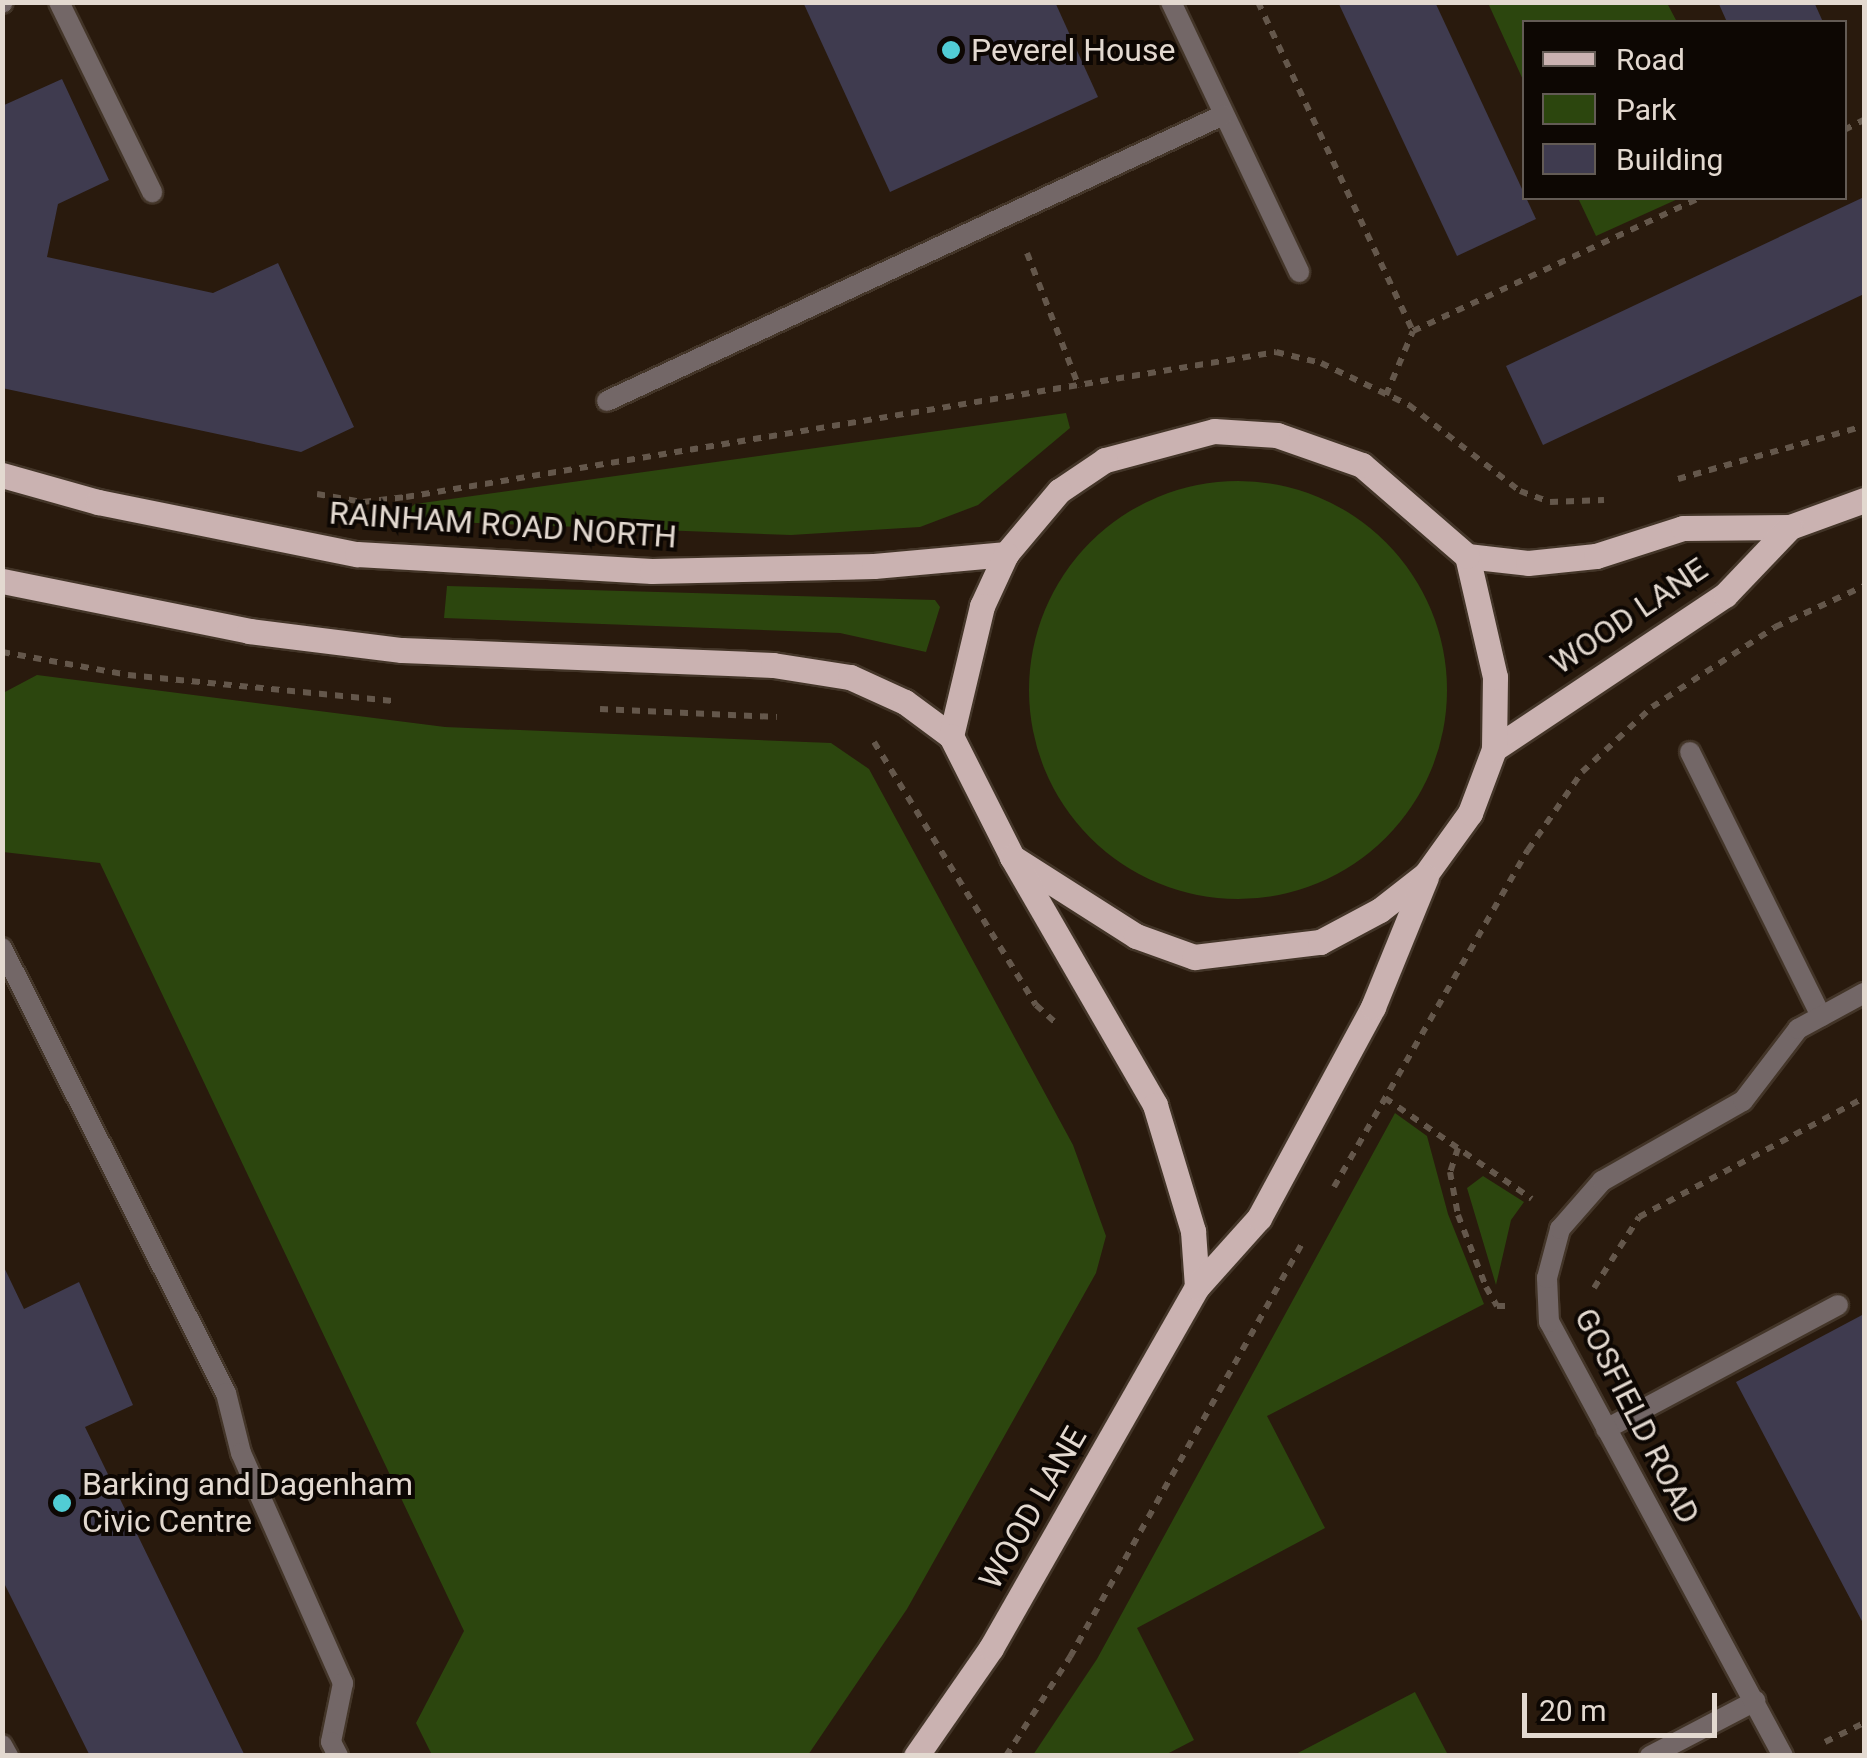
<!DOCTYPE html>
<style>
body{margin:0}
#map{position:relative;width:1867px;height:1758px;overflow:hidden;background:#291a0d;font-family:Roboto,sans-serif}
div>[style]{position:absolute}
.green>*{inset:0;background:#2c460e}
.round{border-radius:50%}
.building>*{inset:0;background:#3f3b4f}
.path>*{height:6px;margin-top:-3px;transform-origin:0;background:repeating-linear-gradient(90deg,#64574b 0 8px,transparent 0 16px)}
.roads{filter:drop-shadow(2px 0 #433528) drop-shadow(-2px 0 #433528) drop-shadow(0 2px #433528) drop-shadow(0 -2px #433528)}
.service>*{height:20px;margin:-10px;padding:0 10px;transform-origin:10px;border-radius:10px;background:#736767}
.minor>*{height:20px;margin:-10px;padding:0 10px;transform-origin:10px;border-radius:10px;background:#736767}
.primary>*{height:25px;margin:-12.5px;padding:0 12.5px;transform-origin:12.5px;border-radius:12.5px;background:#cab2b1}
.dots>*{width:28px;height:28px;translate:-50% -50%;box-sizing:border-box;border:5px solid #0d0703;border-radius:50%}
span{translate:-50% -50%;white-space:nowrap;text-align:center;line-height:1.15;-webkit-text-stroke:8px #0d0703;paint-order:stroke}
.poi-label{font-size:32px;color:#e3d9d0}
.left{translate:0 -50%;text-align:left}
.street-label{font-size:32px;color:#e3d9d0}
.frame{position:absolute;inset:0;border:5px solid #e3d9d0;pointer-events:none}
.legend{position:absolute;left:1522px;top:20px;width:325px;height:180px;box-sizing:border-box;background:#0d0703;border:2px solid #635b55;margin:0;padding:12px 18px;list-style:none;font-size:30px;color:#e3d9d0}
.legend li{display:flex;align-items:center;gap:20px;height:50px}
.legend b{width:50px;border:2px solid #635b55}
.scale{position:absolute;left:1522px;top:1693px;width:195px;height:45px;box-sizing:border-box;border:5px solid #e3d9d0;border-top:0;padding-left:12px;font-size:30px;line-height:35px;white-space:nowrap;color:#e3d9d0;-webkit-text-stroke:8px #0d0703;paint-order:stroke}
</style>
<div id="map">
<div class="green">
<i style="clip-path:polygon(1488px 3px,1667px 3px,1677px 22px,1524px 22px,1524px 82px)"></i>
<i style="clip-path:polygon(1578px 198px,1680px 198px,1596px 236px)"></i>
<i style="clip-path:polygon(1066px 413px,1070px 428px,978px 505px,920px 527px,791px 535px,397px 520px,415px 504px)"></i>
<i class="round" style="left:1029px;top:481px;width:418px;height:418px"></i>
<i style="clip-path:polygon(447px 586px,935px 600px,940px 607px,926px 652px,840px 633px,444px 618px)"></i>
<i style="clip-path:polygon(37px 675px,445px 727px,831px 743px,869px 769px,1073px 1145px,1106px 1236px,1096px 1273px,907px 1609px,808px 1755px,432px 1755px,416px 1723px,464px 1631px,100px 863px,3px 852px,3px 693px)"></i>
<i style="clip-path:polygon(1395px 1113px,1427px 1136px,1448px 1214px,1484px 1304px,1267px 1416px,1325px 1528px,1137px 1628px,1194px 1740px,1165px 1755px,1033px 1755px,1097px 1659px)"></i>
<i style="clip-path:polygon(1483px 1176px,1524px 1202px,1511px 1220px,1496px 1285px,1467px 1188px)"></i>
<i style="clip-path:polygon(1415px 1692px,1448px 1755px,1294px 1755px)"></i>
</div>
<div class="building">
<i style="clip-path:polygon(803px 2px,1055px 2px,1098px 97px,890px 192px)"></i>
<i style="clip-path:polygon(1338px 2px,1435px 2px,1536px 219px,1457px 256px)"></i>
<i style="clip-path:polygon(1718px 2px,1814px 2px,1823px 22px,1727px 22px)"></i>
<i style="clip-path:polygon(62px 79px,109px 180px,58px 204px,47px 257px,213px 293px,278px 263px,354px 427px,301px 452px,2px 388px,2px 106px)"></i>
<i style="clip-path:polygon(1864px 197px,1864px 294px,1543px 445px,1506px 366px)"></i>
<i style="clip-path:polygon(2px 1263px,24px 1309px,79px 1282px,133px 1405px,85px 1427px,245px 1756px,90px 1756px,2px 1579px)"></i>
<i style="clip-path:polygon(1864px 1314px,1864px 1625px,1736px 1382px)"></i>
</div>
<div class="path">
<i style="left:1258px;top:2px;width:364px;rotate:64.8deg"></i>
<i style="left:1844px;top:130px;width:22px;rotate:-27deg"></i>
<i style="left:1027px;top:253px;width:144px;rotate:68.8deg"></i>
<i style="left:1386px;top:395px;width:69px;rotate:-67.1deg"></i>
<i style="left:1413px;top:331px;width:315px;rotate:-24.9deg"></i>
<i style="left:1678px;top:479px;width:193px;rotate:-15.9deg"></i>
<i style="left:317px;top:494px;width:47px;rotate:9.9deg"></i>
<i style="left:363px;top:502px;width:43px;rotate:-6.6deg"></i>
<i style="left:406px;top:497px;width:882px;rotate:-9.46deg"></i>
<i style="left:1276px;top:352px;width:46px;rotate:13.7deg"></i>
<i style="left:1321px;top:363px;width:98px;rotate:25.5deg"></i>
<i style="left:1409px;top:405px;width:140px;rotate:37.8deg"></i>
<i style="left:1520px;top:491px;width:32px;rotate:20deg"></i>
<i style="left:1550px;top:502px;width:54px;rotate:-2.1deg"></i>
<i style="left:2px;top:652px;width:128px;rotate:10.3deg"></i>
<i style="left:128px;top:675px;width:266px;rotate:5.6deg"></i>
<i style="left:600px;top:709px;width:177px;rotate:2.6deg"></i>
<i style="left:874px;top:742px;width:309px;rotate:58.4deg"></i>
<i style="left:1036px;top:1005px;width:25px;rotate:42deg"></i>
<i style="left:1385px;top:1098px;width:178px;rotate:34.5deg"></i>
<i style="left:1458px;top:1148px;width:25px;rotate:108deg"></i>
<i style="left:1450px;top:1172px;width:44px;rotate:79.5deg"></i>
<i style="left:1458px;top:1215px;width:77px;rotate:68.7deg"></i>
<i style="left:1486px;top:1287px;width:22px;rotate:60deg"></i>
<i style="left:1497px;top:1306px;width:11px"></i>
<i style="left:1334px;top:1187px;width:389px;rotate:-60.1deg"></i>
<i style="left:1528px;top:850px;width:95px;rotate:-55.3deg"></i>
<i style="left:1582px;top:772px;width:96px;rotate:-42.9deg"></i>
<i style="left:1652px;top:707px;width:147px;rotate:-33deg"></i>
<i style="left:1775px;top:627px;width:98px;rotate:-24.7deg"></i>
<i style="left:1594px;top:1288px;width:84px;rotate:-57.6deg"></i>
<i style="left:1639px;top:1217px;width:255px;rotate:-27.9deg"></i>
<i style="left:1825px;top:1742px;width:43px;rotate:-26deg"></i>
<i style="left:1006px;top:1756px;width:118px;rotate:-57.1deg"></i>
<i style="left:1070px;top:1657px;width:472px;rotate:-60.7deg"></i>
</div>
<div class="roads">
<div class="service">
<i style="left:59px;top:2px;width:212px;rotate:63.9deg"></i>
<i style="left:1690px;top:752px;width:295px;rotate:63.6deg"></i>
<i style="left:2px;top:948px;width:498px;rotate:63.3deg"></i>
<i style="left:226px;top:1393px;width:62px;rotate:76deg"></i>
<i style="left:241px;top:1453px;width:252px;rotate:66.1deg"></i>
<i style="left:343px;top:1683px;width:60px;rotate:101.5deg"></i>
<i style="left:331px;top:1742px;width:16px;rotate:63deg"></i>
<i style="left:1606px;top:1429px;width:263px;rotate:-28.1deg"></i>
<i style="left:2px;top:1745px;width:13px;rotate:61deg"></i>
</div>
<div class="minor">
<i style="left:1171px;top:2px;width:299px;rotate:64.6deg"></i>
<i style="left:2px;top:3px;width:1px;rotate:-45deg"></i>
<i style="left:607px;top:401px;width:679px;rotate:-24.9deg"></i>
<i style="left:1650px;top:1756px;width:119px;rotate:-27.6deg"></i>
<i style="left:1783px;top:1756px;width:493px;rotate:-118.3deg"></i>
<i style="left:1549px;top:1322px;width:44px;rotate:-92.6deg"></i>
<i style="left:1547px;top:1278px;width:51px;rotate:-75.1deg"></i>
<i style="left:1560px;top:1229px;width:64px;rotate:-48.8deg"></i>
<i style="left:1602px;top:1181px;width:162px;rotate:-29.6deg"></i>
<i style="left:1743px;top:1101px;width:91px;rotate:-52.6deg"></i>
<i style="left:1798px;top:1029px;width:75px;rotate:-28.6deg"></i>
</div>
<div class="primary">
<i style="left:2px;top:475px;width:100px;rotate:15.7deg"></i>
<i style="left:98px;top:502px;width:264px;rotate:11.4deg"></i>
<i style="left:357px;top:554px;width:295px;rotate:3.3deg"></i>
<i style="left:652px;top:571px;width:222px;rotate:-1.3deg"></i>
<i style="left:874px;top:566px;width:133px;rotate:-5.2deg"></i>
<i style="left:1467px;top:556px;width:61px;rotate:6.5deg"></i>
<i style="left:1528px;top:563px;width:68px;rotate:-5.9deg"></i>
<i style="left:1596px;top:556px;width:91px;rotate:-17.8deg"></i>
<i style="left:1683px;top:528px;width:107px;rotate:-0.5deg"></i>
<i style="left:1790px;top:527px;width:79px;rotate:-20deg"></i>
<i style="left:2px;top:581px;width:252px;rotate:11.4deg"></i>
<i style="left:249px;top:631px;width:154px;rotate:7.1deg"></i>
<i style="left:402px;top:650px;width:371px;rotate:2.3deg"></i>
<i style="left:773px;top:665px;width:78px;rotate:8.9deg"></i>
<i style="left:850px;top:677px;width:60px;rotate:24.4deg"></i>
<i style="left:905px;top:702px;width:57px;rotate:36.5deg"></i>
<i style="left:1494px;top:749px;width:278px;rotate:-33.7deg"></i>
<i style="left:1725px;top:595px;width:94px;rotate:-46.3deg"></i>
<i style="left:1012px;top:857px;width:147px;rotate:32.5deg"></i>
<i style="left:1136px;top:936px;width:62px;rotate:19.9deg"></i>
<i style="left:1194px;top:957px;width:127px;rotate:-6.8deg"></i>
<i style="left:1320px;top:942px;width:68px;rotate:-28.1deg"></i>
<i style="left:1380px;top:910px;width:58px;rotate:-38deg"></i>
<i style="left:1426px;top:874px;width:75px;rotate:-54.2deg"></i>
<i style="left:1470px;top:813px;width:68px;rotate:-69.4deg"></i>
<i style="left:1494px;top:749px;width:72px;rotate:-89.2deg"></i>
<i style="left:1495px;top:677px;width:124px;rotate:-103deg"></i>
<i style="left:1467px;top:556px;width:139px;rotate:-139.1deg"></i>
<i style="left:1362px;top:465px;width:90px;rotate:-160.6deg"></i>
<i style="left:1277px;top:435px;width:63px;rotate:-176.4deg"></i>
<i style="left:1214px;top:431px;width:113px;rotate:165.1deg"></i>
<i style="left:1105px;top:460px;width:55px;rotate:146deg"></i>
<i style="left:1059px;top:491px;width:82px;rotate:130.1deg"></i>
<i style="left:1006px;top:554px;width:57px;rotate:114.8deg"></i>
<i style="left:982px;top:606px;width:134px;rotate:103.4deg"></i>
<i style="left:951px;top:736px;width:136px;rotate:63.2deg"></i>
<i style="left:1012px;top:857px;width:286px;rotate:60deg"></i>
<i style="left:1155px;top:1105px;width:132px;rotate:73.2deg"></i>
<i style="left:1193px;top:1231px;width:56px;rotate:85.9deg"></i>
<i style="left:916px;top:1756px;width:131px;rotate:-55.2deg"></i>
<i style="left:991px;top:1648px;width:416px;rotate:-60.3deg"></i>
<i style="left:1197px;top:1287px;width:93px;rotate:-48.1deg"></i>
<i style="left:1259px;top:1218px;width:240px;rotate:-61.6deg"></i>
<i style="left:1373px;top:1007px;width:140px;rotate:-67.8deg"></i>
</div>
</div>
<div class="dots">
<i style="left:951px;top:50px;background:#51ccd4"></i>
<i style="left:62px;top:1503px;background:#51ccd4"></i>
</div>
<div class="poi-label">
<span class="left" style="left:971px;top:50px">Peverel House</span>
<span class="left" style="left:82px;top:1503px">Barking and Dagenham<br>Civic Centre</span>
</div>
<div class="street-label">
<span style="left:503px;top:525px;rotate:4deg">RAINHAM ROAD NORTH</span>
<span style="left:1629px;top:616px;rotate:-34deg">WOOD LANE</span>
<span style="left:1637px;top:1416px;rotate:63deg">GOSFIELD ROAD</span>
<span style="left:1033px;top:1508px;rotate:-60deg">WOOD LANE</span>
</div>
<div class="frame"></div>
<ul class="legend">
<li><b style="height:12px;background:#cab2b1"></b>Road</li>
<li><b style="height:28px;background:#2c460e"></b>Park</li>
<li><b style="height:28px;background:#3f3b4f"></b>Building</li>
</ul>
<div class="scale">20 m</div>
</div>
